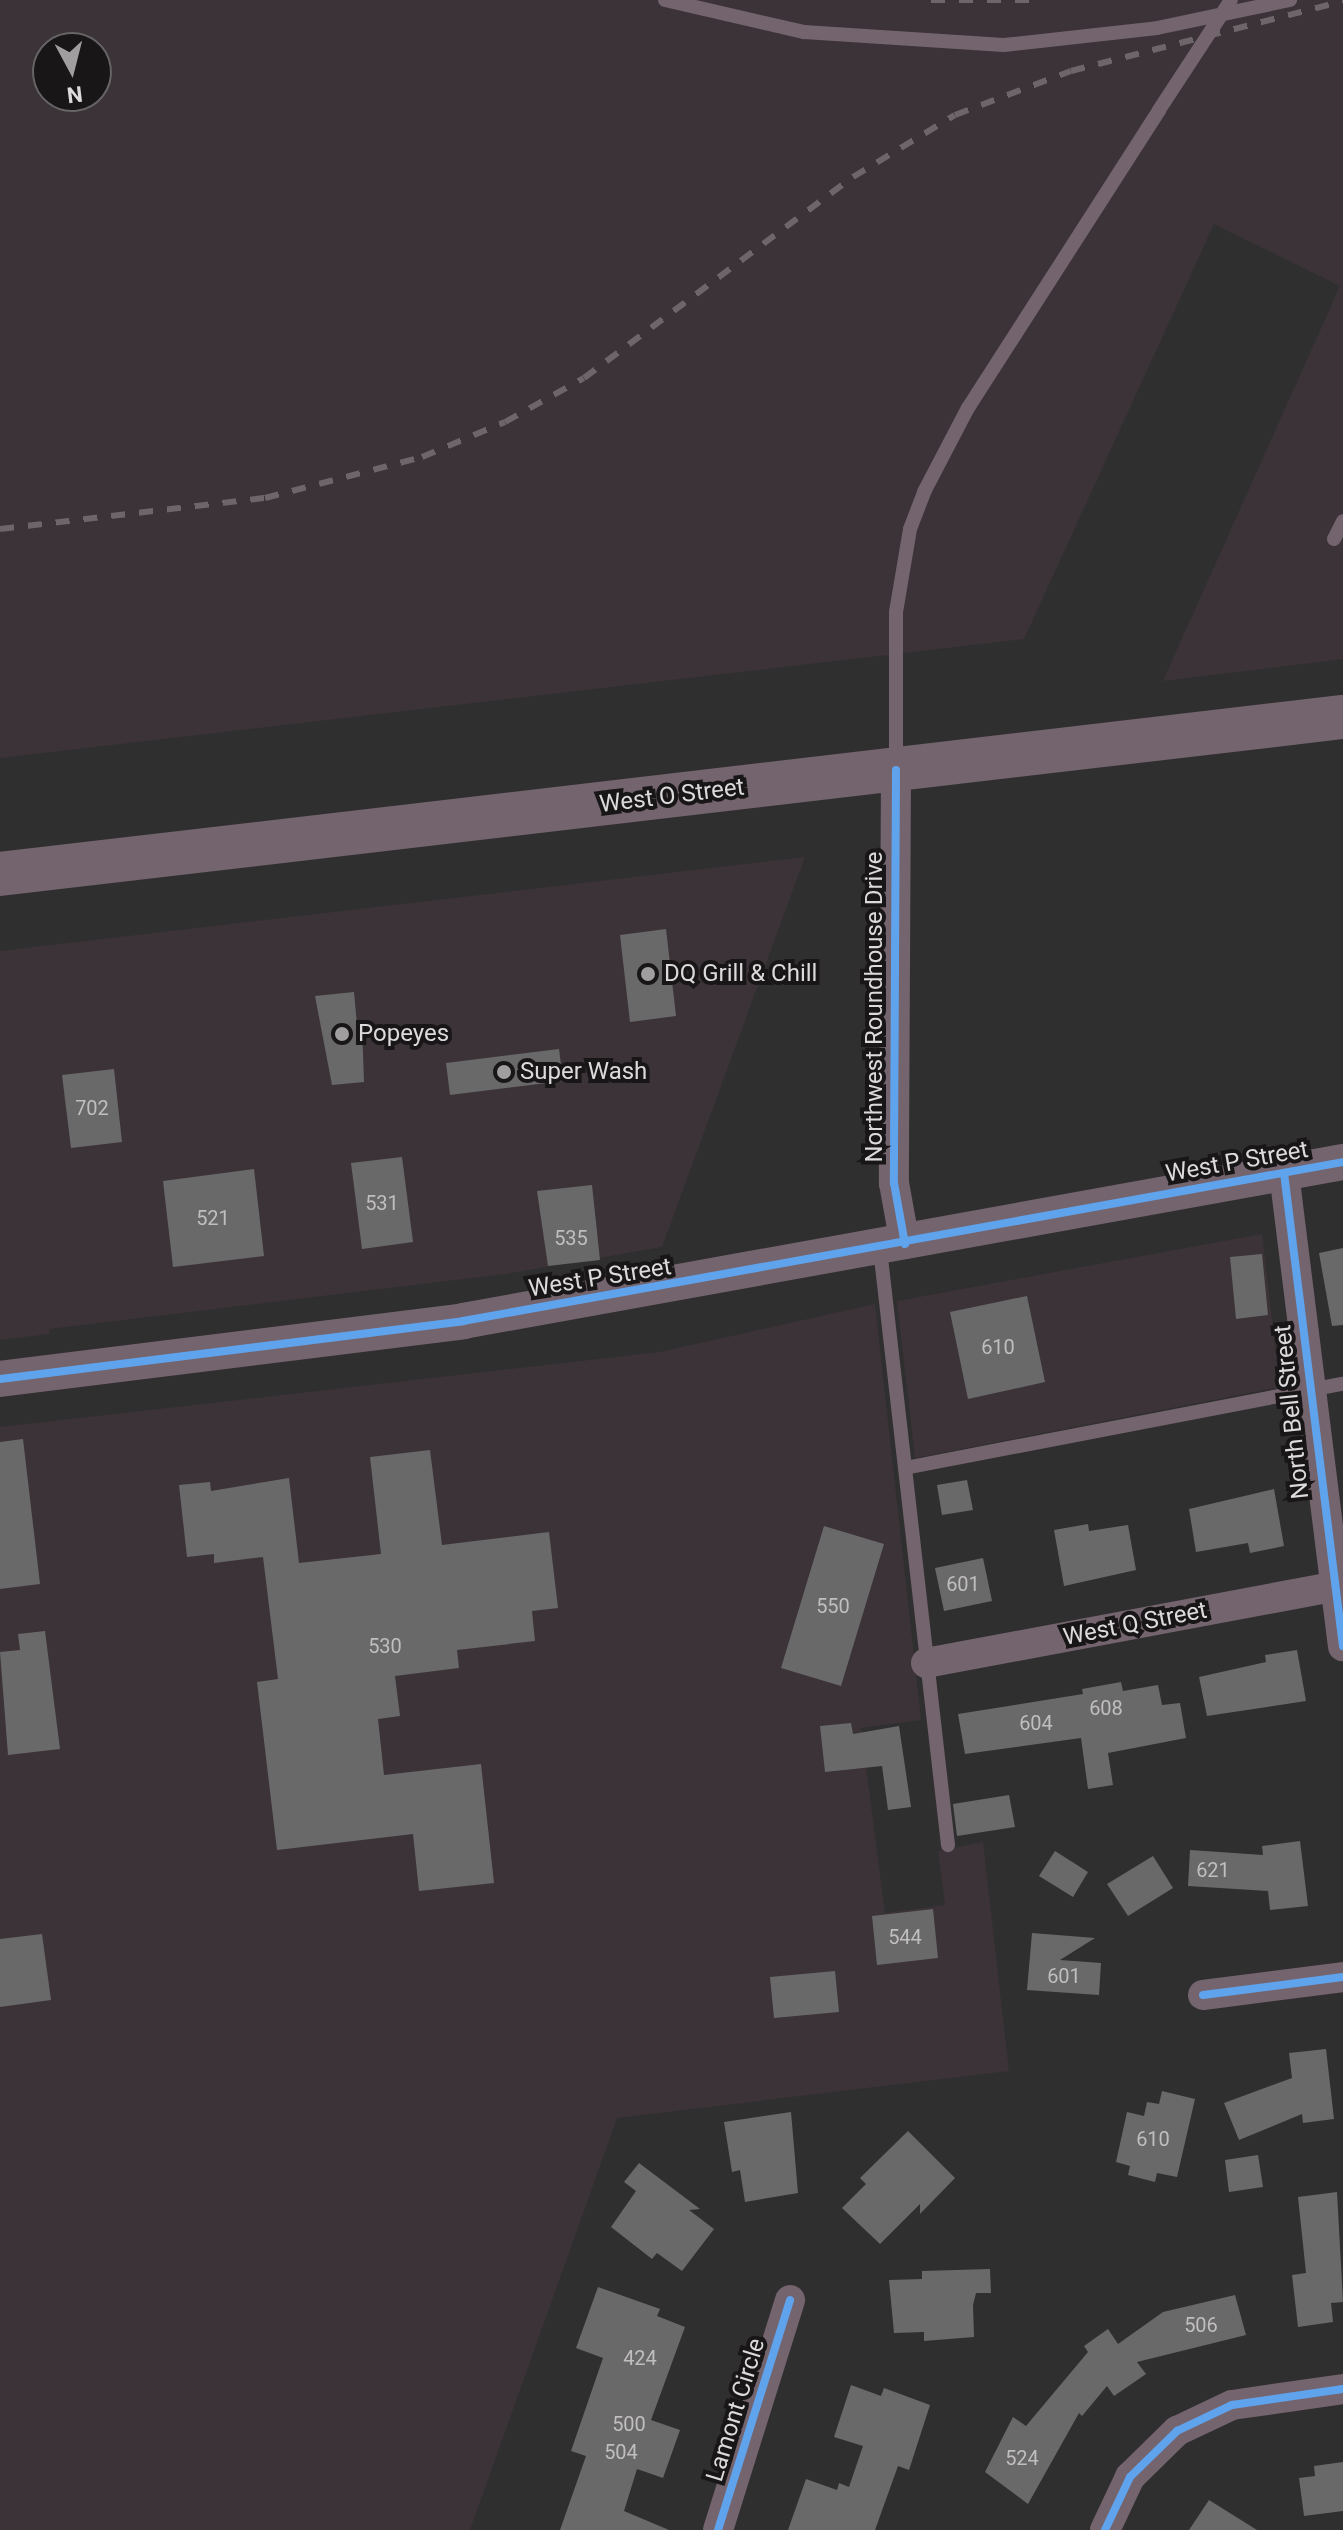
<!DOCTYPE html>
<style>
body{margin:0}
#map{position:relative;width:1343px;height:2530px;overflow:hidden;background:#302f2f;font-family:Roboto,sans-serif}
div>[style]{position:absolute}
.built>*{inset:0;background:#3b3338}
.building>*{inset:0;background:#6a696a}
.service>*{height:14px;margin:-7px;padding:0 7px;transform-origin:7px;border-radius:7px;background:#74646e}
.minor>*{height:30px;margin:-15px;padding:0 15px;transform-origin:15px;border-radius:15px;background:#74646e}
.tertiary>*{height:36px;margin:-18px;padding:0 18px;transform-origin:18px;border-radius:18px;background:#74646e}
.primary>*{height:44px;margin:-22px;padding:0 22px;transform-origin:22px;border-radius:22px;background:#74646e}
.rail>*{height:6px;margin-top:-3px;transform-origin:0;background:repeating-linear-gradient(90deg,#6c656a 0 14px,transparent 0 28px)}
.service-bridge>*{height:14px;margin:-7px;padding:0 7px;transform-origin:7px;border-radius:7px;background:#74646e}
.cycleway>*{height:8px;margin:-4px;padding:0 4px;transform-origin:4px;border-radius:4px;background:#60a3ed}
.dots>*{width:22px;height:22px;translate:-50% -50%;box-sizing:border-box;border:4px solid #181617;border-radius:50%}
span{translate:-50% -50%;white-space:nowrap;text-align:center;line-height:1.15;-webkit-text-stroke:8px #181617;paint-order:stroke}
.number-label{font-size:20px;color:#c0bebf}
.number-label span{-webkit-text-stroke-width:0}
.street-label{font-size:24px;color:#dcdadb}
.poi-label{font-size:24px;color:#dcdadb}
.left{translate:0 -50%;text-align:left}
.north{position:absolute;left:32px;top:32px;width:80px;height:80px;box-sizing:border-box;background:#181617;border:2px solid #666465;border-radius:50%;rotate:173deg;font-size:22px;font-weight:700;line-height:32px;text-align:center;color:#dcdadb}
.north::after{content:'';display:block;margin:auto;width:28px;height:36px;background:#a09e9f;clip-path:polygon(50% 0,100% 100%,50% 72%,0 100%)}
</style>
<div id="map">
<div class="built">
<i style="clip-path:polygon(evenodd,0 0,1343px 0,1343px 659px,1163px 681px,1340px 286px,1214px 224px,1024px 639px,0 758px,0 0,48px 48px,96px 48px,96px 96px,48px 96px,48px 48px)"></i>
<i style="clip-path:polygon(805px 857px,662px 1247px,505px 1274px,49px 1329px,49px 1334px,0 1340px,0 951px)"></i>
<i style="clip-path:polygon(1262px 1234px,1280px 1387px,915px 1458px,897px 1301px)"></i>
<i style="clip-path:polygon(875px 1304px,921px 1720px,861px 1728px,885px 1913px,945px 1905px,938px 1851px,983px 1842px,1009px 2071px,617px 2118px,470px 2530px,0 2530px,0 1427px,660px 1352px)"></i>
</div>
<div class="building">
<i style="clip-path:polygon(666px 929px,676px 1016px,630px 1022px,620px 935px)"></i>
<i style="clip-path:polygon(354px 992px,357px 1025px,362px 1025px,364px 1082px,332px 1085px,315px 996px)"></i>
<i style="clip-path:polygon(559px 1049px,563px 1081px,450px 1095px,446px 1063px)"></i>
<i style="clip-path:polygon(114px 1069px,122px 1142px,71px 1148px,62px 1075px)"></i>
<i style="clip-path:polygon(402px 1157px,413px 1242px,362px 1249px,351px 1163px)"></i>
<i style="clip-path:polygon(254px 1169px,264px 1256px,173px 1267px,163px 1181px)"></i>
<i style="clip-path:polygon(592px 1185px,600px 1260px,548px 1266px,537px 1191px)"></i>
<i style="clip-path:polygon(1343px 1248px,1343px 1325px,1332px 1326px,1319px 1253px)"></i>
<i style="clip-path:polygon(1262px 1254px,1268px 1315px,1236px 1319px,1230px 1257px)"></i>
<i style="clip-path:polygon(1027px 1296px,1045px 1382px,968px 1399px,950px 1312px)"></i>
<i style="clip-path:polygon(23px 1439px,40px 1584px,0 1589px,0 1442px)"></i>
<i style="clip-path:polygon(430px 1450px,442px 1545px,549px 1532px,558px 1608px,532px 1611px,535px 1641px,457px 1650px,459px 1668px,395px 1676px,400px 1716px,378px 1719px,384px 1775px,481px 1764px,494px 1883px,419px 1891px,413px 1834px,277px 1850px,257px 1682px,278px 1679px,263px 1557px,214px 1563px,214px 1554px,187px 1557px,179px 1485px,210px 1482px,211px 1491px,289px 1478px,299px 1563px,381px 1554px,370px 1457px)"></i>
<i style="clip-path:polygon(967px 1480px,973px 1510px,942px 1515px,937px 1485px)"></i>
<i style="clip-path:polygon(1274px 1489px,1284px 1546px,1250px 1553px,1248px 1543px,1196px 1552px,1189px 1509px)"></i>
<i style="clip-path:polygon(1088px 1524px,1089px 1531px,1128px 1525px,1136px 1570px,1064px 1586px,1054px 1530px)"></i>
<i style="clip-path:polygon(824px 1526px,884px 1544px,841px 1686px,781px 1668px)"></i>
<i style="clip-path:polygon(983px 1558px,992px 1601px,944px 1611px,935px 1568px)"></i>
<i style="clip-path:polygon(45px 1631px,60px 1749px,8px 1755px,0 1652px,20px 1650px,18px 1634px)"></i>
<i style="clip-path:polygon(1297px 1650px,1306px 1701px,1207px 1716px,1199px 1677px,1266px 1662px,1265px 1655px)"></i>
<i style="clip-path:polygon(1121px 1682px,1123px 1691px,1158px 1685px,1162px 1705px,1180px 1703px,1186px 1738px,1108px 1753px,1113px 1785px,1088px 1789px,1081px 1738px,965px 1754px,958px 1714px,1083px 1694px,1082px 1689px)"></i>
<i style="clip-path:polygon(851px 1723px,853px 1734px,899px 1726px,911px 1807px,888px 1810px,882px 1766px,825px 1772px,820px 1726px)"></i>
<i style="clip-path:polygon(1009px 1795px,1015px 1827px,957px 1836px,953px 1804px)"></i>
<i style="clip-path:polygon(1300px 1841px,1308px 1906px,1270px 1910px,1268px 1891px,1188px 1886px,1190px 1850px,1263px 1855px,1262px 1846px)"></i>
<i style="clip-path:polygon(1055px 1851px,1088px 1872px,1073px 1897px,1039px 1876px)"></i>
<i style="clip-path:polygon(1153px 1856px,1173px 1888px,1128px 1916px,1107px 1884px)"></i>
<i style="clip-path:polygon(933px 1909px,938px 1958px,877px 1965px,872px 1916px)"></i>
<i style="clip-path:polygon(1032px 1933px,1095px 1938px,1060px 1960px,1101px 1963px,1099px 1995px,1027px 1990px)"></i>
<i style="clip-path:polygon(42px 1934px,51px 2000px,0 2007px,0 1939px)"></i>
<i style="clip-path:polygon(835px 1971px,839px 2012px,774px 2018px,770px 1977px)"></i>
<i style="clip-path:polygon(1326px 2049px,1334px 2119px,1303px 2123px,1302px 2114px,1239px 2140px,1224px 2103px,1292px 2078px,1289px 2053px)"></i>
<i style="clip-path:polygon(1162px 2091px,1195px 2099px,1177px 2177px,1157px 2173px,1155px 2182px,1128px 2175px,1130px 2166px,1116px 2162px,1127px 2112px,1144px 2116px,1147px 2102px,1159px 2104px)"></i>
<i style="clip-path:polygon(791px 2112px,798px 2193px,745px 2202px,740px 2170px,732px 2172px,724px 2122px)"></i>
<i style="clip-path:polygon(908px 2131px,955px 2178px,920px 2214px,920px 2204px,880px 2244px,842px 2208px,866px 2184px,860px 2178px)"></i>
<i style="clip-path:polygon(1258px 2155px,1263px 2187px,1229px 2192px,1225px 2160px)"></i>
<i style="clip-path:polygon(639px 2163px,700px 2209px,689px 2210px,714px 2229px,682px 2271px,657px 2253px,652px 2259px,611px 2227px,636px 2191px,624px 2182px)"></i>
<i style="clip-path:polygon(1337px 2192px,1343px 2302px,1331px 2303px,1333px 2322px,1298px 2327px,1292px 2275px,1306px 2273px,1298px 2197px)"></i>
<i style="clip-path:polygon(990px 2269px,991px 2293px,976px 2293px,973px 2305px,974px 2337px,924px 2341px,924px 2332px,894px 2333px,889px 2280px,922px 2279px,922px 2271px)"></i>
<i style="clip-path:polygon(598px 2287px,660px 2309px,657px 2316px,685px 2327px,651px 2420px,680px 2430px,663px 2478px,637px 2469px,624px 2511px,669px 2530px,560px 2530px,586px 2456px,571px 2451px,603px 2358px,576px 2348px)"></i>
<i style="clip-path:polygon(1235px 2295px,1246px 2335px,1137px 2362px,1146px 2374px,1114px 2396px,1107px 2386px,1082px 2416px,1079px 2413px,1028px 2504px,985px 2472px,1013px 2417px,1026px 2426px,1088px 2352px,1084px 2346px,1108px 2329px,1118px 2344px,1163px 2312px)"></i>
<i style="clip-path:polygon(851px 2385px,881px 2396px,884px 2388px,930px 2405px,909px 2470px,898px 2466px,875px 2530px,788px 2530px,806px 2479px,837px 2490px,839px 2483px,849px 2487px,863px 2446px,834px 2437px)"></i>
<i style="clip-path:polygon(1343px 2462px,1343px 2511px,1304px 2516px,1299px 2478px,1315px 2476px,1314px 2466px)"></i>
<i style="clip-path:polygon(1209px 2500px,1257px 2530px,1189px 2530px)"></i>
</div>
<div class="service">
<i style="left:665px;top:0;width:143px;rotate:13deg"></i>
<i style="left:804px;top:32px;width:200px;rotate:3.7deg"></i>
<i style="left:1004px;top:45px;width:154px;rotate:-6.3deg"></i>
<i style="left:1157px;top:28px;width:136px;rotate:-11.9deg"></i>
<i style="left:1334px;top:539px;width:20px;rotate:-63deg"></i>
<i style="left:896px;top:766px;width:154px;rotate:-90deg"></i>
<i style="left:896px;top:612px;width:84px;rotate:-80.4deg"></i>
<i style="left:910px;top:529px;width:40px;rotate:-69deg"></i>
<i style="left:924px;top:492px;width:95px;rotate:-62.4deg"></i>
<i style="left:968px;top:408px;width:354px;rotate:-57.3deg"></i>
<i style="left:880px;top:1249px;width:600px;rotate:83.49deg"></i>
<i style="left:905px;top:1468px;width:446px;rotate:-10.9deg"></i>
</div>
<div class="minor">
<i style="left:896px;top:770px;width:413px;rotate:90.3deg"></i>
<i style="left:894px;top:1183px;width:62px;rotate:79.8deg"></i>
<i style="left:1284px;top:1173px;width:477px;rotate:82.9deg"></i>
<i style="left:926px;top:1663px;width:424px;rotate:-10.6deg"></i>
<i style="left:1203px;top:1995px;width:141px;rotate:-7.3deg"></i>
<i style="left:718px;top:2530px;width:241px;rotate:-72.6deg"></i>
<i style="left:1105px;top:2530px;width:59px;rotate:-64.7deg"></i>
<i style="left:1130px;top:2477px;width:66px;rotate:-44.4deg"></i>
<i style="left:1177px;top:2431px;width:61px;rotate:-25.3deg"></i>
<i style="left:1232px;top:2405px;width:112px;rotate:-8.2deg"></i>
</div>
<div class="tertiary">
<i style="left:0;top:1379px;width:467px;rotate:-7.1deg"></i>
<i style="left:463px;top:1321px;width:894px;rotate:-10.24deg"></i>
</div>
<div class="primary">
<i style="left:0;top:874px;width:1352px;rotate:-6.67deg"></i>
</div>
<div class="rail">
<i style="left:931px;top:0;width:105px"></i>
<i style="left:0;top:529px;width:267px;rotate:-6.7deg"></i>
<i style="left:265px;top:498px;width:162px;rotate:-14.6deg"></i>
<i style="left:422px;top:457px;width:90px;rotate:-22.9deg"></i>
<i style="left:505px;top:422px;width:90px;rotate:-29.1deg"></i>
<i style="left:584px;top:378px;width:336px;rotate:-36.8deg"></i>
<i style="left:853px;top:177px;width:119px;rotate:-31.3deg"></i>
<i style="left:955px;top:115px;width:124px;rotate:-20.8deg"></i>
<i style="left:1071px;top:71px;width:281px;rotate:-14.4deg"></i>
</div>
<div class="service-bridge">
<i style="left:1159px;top:110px;width:131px;rotate:-56.8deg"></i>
</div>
<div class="cycleway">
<i style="left:896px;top:770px;width:413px;rotate:90.3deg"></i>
<i style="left:894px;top:1183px;width:62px;rotate:79.8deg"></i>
<i style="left:1284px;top:1173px;width:477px;rotate:82.9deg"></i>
<i style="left:0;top:1379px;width:467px;rotate:-7.1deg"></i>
<i style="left:463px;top:1321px;width:894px;rotate:-10.24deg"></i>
<i style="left:1203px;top:1995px;width:141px;rotate:-7.3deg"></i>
<i style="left:718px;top:2530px;width:241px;rotate:-72.6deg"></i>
<i style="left:1105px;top:2530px;width:59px;rotate:-64.7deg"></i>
<i style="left:1130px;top:2477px;width:66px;rotate:-44.4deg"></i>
<i style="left:1177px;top:2431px;width:61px;rotate:-25.3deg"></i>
<i style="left:1232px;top:2405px;width:112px;rotate:-8.2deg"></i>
</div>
<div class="dots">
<i style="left:648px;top:974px;background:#a09e9f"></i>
<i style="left:342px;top:1034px;background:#a09e9f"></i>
<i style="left:504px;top:1072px;background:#a09e9f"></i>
</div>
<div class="number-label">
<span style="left:92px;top:1108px">702</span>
<span style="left:382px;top:1203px">531</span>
<span style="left:213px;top:1218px">521</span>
<span style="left:571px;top:1238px">535</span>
<span style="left:998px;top:1347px">610</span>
<span style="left:963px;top:1584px">601</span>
<span style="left:833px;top:1606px">550</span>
<span style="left:385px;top:1646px">530</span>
<span style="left:1106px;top:1708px">608</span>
<span style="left:1036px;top:1723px">604</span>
<span style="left:1213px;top:1870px">621</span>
<span style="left:905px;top:1937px">544</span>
<span style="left:1064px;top:1976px">601</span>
<span style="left:1153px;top:2139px">610</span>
<span style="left:1201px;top:2325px">506</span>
<span style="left:640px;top:2358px">424</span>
<span style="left:629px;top:2424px">500</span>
<span style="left:621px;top:2452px">504</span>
<span style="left:1022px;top:2458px">524</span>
</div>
<div class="street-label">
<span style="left:672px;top:796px;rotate:-7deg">West O Street</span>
<span style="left:875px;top:1007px;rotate:-90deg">Northwest Roundhouse Drive</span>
<span style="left:1237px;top:1162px;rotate:-10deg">West P Street</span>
<span style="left:600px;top:1278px;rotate:-9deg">West P Street</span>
<span style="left:1292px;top:1412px;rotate:-96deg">North Bell Street</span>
<span style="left:1135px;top:1624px;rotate:-11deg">West Q Street</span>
<span style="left:736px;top:2410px;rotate:-73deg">Lamont Circle</span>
</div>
<div class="poi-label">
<span class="left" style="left:664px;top:974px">DQ Grill &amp; Chill</span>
<span class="left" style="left:358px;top:1034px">Popeyes</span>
<span class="left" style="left:520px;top:1072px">Super Wash</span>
</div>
<div class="north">N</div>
</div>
